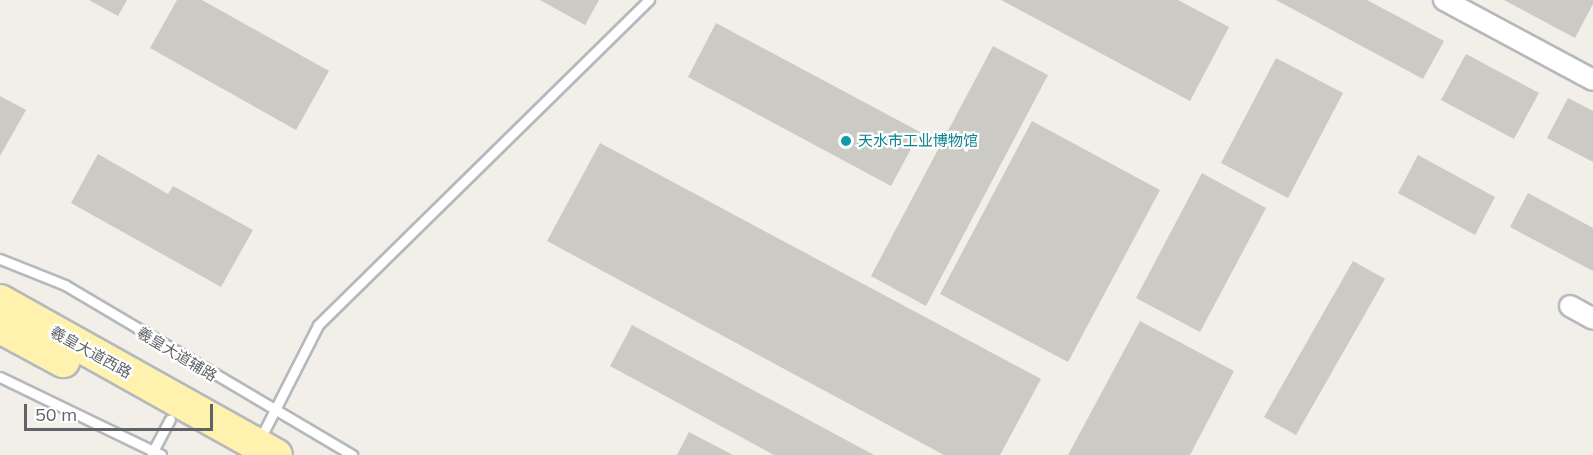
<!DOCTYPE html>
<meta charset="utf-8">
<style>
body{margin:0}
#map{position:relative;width:1593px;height:455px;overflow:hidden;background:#f1efe8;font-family:Mulish,"Noto Sans SC",sans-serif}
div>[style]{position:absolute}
.building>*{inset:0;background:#cccac5}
.roads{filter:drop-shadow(2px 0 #b5b8bc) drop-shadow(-2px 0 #b5b8bc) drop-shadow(0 2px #b5b8bc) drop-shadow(0 -2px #b5b8bc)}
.lane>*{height:9px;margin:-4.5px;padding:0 4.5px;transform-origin:4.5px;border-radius:4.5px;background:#fff}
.street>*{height:20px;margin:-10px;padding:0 10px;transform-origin:10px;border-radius:10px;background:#fff}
.primary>*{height:32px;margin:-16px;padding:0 16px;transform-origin:16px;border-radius:16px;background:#fff2af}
.dots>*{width:16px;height:16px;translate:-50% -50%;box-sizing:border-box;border:3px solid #fff;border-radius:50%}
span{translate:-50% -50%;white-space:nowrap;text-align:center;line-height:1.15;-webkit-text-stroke:4.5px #fff;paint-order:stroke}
.culture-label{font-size:15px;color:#0d838f}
.left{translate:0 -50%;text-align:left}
.street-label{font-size:15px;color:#5f6368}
.scale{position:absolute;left:24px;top:404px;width:189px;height:27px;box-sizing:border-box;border:3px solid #5f6368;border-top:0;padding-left:8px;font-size:18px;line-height:21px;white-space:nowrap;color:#5f6368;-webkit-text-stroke:4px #fff;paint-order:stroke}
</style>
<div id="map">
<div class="building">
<i style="clip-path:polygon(89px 0,127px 0,118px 16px)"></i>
<i style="clip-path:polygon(177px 0,202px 0,329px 71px,296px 130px,150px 48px)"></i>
<i style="clip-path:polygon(540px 0,599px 0,585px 25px)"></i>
<i style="clip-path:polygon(1001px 0,1178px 0,1229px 27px,1190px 101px)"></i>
<i style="clip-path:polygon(1276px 0,1367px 0,1444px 41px,1423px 79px)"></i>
<i style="clip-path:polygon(1504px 0,1593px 0,1593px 4px,1575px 38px)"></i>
<i style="clip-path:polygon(716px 23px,920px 132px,891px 186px,688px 77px)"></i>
<i style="clip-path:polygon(993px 46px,1048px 75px,926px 306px,871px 276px)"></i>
<i style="clip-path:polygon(1466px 54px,1539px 93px,1514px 139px,1441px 100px)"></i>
<i style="clip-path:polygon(1276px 58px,1343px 93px,1288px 198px,1221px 163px)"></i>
<i style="clip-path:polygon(0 96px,26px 110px,0 156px)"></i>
<i style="clip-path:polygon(1568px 98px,1593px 111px,1593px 162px,1547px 138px)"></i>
<i style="clip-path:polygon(1032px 121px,1160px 190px,1068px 362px,940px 294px)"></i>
<i style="clip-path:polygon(600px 143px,1041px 379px,1000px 455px,944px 455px,547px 241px)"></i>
<i style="clip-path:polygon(98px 154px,168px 194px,173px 186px,253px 230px,221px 287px,71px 203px)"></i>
<i style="clip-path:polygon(1418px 155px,1495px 197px,1475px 235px,1398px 193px)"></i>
<i style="clip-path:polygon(1202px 173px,1266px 208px,1200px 332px,1136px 298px)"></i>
<i style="clip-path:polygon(1528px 193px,1593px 228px,1593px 271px,1510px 227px)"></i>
<i style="clip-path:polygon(1353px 261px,1385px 279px,1296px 435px,1264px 417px)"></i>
<i style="clip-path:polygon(1140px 321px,1234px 371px,1190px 455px,1068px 455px)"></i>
<i style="clip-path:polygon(632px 325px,874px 455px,774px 455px,610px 366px)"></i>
<i style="clip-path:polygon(689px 432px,733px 455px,677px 455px)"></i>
</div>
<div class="roads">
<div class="lane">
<i style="left:0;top:259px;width:70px;rotate:21.8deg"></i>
<i style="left:65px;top:285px;width:334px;rotate:30.6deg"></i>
<i style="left:0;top:377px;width:179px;rotate:25.8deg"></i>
<i style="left:259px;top:441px;width:130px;rotate:-63deg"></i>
<i style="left:318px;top:325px;width:464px;rotate:-44.5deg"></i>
<i style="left:152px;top:453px;width:38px;rotate:-62deg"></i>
</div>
<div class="street">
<i style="left:1444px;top:0;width:169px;rotate:28.2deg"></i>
<i style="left:1570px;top:306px;width:26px;rotate:29deg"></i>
</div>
<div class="primary">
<i style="left:0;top:301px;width:316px;rotate:29.2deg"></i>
<i style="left:0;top:327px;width:72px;rotate:28.4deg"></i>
</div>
</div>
<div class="dots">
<i style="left:846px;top:141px;background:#0f9aa8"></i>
</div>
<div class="culture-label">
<span class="left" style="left:858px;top:141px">天水市工业博物馆</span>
</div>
<div class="street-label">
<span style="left:91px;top:352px;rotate:29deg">羲皇大道西路</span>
<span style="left:177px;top:354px;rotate:31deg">羲皇大道辅路</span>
</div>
<div class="scale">50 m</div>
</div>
